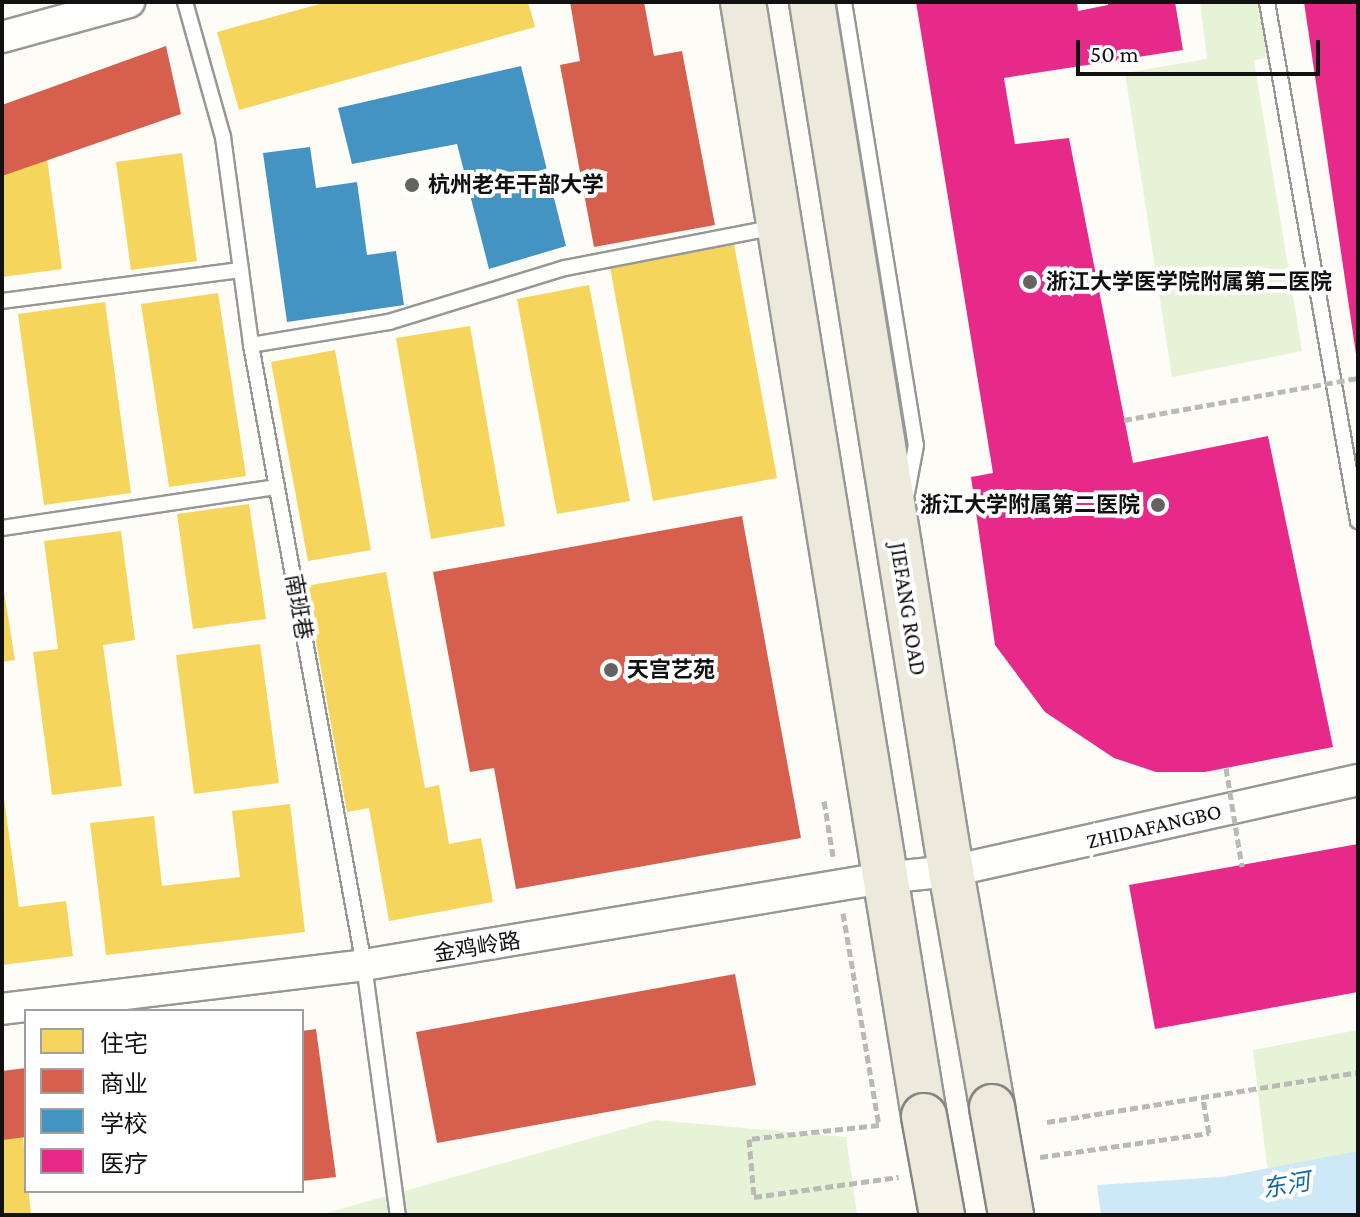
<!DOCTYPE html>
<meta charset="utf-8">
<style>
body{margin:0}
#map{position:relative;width:1360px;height:1217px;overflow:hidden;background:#fdfcf7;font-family:"Crimson Pro","Noto Sans SC",serif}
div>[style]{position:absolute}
.green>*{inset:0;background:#e7f3d7}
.water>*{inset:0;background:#cde8f7}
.homes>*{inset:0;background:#f6d55c}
.shops>*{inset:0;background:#d6604d}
.schools>*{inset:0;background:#4393c3}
.health>*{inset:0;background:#e7298a}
.path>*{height:5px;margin-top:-2.5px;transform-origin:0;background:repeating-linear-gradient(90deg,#b9b9b8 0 8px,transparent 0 12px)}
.roads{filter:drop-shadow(2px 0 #979795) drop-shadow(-2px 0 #979795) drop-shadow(0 2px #979795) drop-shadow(0 -2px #979795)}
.service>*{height:14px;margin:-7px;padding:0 7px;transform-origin:7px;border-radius:7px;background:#fffffe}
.minor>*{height:30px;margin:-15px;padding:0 15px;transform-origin:15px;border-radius:15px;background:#fffffe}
.primary>*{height:44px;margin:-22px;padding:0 22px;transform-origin:22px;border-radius:22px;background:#ede9dc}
.path-bridge>*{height:5px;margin-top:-2.5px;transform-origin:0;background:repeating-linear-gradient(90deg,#b9b9b8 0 8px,transparent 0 12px)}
.bridges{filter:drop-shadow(2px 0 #858482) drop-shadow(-2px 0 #858482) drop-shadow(0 2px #858482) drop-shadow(0 -2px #858482)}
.primary-bridge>*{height:44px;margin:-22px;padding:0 22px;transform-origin:22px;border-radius:22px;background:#ede9dc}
.dots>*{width:22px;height:22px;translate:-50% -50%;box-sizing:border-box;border:4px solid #fff;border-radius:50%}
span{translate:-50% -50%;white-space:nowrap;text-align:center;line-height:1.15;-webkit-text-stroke:8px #fff;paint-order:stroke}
.poi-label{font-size:22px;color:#111;font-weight:700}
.left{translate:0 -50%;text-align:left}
.right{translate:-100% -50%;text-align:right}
.street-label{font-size:22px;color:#111}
.water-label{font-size:24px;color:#1768a6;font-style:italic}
.frame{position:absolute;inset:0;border:4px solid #111;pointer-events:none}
.legend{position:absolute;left:24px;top:1009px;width:280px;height:184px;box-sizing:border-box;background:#fff;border:2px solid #a0a0a0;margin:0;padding:10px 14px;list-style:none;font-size:24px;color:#111}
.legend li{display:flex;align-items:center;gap:16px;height:40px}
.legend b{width:40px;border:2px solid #a0a0a0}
.scale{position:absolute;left:1076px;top:40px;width:244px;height:36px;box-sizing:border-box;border:4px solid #111;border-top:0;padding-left:10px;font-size:24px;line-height:28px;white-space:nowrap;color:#111;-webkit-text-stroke:6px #fff;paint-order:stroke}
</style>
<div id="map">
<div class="green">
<i style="clip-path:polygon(1200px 2px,1273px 2px,1282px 52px,1254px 61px,1302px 351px,1172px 377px,1125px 73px,1207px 59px)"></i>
<i style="clip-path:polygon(1358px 1030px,1358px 1215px,1273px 1215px,1253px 1050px)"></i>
<i style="clip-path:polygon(656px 1120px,846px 1137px,857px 1215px,319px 1215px)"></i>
</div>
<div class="water">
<i style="clip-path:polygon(1358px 1151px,1358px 1215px,1101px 1215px,1097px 1185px,1222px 1177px)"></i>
</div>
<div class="homes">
<i style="clip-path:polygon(327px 2px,528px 2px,535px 27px,239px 110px,217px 32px)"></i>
<i style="clip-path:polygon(44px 136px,62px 269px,2px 277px,2px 141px)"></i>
<i style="clip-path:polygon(182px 153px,197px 261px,131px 270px,116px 162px)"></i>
<i style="clip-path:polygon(734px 244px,777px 478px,653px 501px,610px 267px)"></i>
<i style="clip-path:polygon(589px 285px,630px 501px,557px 514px,517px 299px)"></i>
<i style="clip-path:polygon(218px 293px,246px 476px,169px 487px,141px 304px)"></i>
<i style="clip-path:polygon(105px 302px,131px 493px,44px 505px,18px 314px)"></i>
<i style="clip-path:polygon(470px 326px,505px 526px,431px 539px,396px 338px)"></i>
<i style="clip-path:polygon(335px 350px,371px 550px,308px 561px,271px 362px)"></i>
<i style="clip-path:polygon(249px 504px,266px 619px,193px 629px,177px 514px)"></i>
<i style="clip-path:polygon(121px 531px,135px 640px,103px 645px,122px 786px,52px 795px,33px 652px,58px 649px,44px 541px)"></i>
<i style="clip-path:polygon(386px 572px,425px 788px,439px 785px,449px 844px,481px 838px,493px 902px,389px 921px,369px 808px,347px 812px,306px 586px)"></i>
<i style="clip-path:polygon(2px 579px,15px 660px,2px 662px)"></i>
<i style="clip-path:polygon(260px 644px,279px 783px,194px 794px,176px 655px)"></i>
<i style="clip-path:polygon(2px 784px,19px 907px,66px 901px,73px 956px,2px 965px)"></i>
<i style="clip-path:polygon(290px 804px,305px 932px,106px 955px,90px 823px,154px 816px,162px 886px,240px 877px,232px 811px)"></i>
<i style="clip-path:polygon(22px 1128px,31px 1215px,2px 1215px,2px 1130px)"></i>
</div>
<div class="shops">
<i style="clip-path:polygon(570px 2px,644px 2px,654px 56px,682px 51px,715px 225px,594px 247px,560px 65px,580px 61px)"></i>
<i style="clip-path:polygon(166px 46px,181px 114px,2px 176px,2px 105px)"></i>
<i style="clip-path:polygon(742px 516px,801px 838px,516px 889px,494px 768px,470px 772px,433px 572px)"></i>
<i style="clip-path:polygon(735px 974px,756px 1085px,437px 1143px,416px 1032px)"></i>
<i style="clip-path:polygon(316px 1029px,336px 1177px,302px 1181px,302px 1031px)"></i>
<i style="clip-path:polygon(26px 1068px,26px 1137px,2px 1140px,2px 1071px)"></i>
</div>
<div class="schools">
<i style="clip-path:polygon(521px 66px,566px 246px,489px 269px,457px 144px,352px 164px,338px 108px)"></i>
<i style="clip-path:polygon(310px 147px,316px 188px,357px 182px,367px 255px,396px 251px,404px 305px,287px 322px,263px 153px)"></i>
</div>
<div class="health">
<i style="clip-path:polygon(916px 2px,1077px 2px,1078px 11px,1108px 5px,1108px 2px,1175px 2px,1183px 50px,1004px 78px,1015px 144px,1069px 138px,1133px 463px,1268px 436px,1333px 747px,1205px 772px,1156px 772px,1114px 758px,1045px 712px,995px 645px,971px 477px,993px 473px)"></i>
<i style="clip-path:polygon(1304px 2px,1358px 2px,1358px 354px,1356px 354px)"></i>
<i style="clip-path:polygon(1358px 844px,1358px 992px,1155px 1029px,1129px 885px)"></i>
</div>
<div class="path">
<i style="left:824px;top:801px;width:56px;rotate:80.7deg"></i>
<i style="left:843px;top:913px;width:215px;rotate:80.4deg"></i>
<i style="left:879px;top:1125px;width:131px;rotate:173.9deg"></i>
<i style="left:749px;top:1139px;width:58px;rotate:85.1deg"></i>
<i style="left:754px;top:1197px;width:146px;rotate:-7.9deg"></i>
<i style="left:1047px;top:1122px;width:315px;rotate:-9.1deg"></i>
<i style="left:1040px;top:1157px;width:171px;rotate:-8.1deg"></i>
<i style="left:1209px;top:1133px;width:36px;rotate:-100deg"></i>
</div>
<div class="roads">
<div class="service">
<i style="left:185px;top:2px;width:140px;rotate:74.3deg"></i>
<i style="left:223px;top:137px;width:210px;rotate:82.3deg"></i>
<i style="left:251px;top:345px;width:630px;rotate:79.67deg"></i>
<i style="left:364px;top:965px;width:252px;rotate:82.3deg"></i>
<i style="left:844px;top:2px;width:449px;rotate:80.8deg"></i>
<i style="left:916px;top:445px;width:49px;rotate:100.6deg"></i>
<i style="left:1267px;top:2px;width:527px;rotate:80.06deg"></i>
<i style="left:2px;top:301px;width:241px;rotate:-7.4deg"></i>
<i style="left:251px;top:345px;width:140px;rotate:-9.5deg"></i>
<i style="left:389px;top:322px;width:184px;rotate:-17.1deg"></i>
<i style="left:565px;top:268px;width:214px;rotate:-11deg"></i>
<i style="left:2px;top:528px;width:278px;rotate:-8.5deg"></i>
</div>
<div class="minor">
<i style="left:2px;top:37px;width:132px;rotate:-15.4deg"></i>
<i style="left:2px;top:1009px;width:365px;rotate:-6.9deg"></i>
<i style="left:364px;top:965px;width:526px;rotate:-9.52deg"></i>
<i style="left:883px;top:878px;width:68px;rotate:-5.9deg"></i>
<i style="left:951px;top:871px;width:417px;rotate:-12.6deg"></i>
</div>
<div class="primary">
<i style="left:743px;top:2px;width:1129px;rotate:80.77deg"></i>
<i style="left:812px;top:2px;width:880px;rotate:80.91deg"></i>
<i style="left:951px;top:871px;width:240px;rotate:80.1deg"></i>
</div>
</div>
<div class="path-bridge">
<i style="left:1124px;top:420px;width:238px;rotate:-10.2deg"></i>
<i style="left:1226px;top:768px;width:100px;rotate:80.8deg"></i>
</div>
<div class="bridges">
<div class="primary-bridge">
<i style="left:992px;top:1107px;width:110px;rotate:80deg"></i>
<i style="left:924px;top:1116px;width:101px;rotate:79.7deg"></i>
</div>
</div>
<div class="dots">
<i style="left:412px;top:185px;background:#646362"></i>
<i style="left:1030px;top:282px;background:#646362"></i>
<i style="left:1158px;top:505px;background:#646362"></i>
<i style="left:611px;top:670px;background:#646362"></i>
</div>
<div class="poi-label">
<span class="left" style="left:428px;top:185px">杭州老年干部大学</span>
<span class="left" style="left:1046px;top:282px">浙江大学医学院附属第二医院</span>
<span class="right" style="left:1140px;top:505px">浙江大学附属第二医院</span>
<span class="left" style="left:627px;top:670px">天宫艺苑</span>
</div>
<div class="street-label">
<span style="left:299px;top:607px;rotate:80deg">南班巷</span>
<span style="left:908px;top:609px;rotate:81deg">JIEFANG ROAD</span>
<span style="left:1154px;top:826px;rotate:-13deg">ZHIDAFANGBO</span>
<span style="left:477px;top:947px;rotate:-9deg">金鸡岭路</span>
</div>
<div class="water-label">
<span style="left:1286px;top:1185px;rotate:-10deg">东河</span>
</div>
<div class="frame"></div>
<ul class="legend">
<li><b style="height:22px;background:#f6d55c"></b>住宅</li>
<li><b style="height:22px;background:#d6604d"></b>商业</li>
<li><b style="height:22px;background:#4393c3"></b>学校</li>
<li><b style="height:22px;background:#e7298a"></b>医疗</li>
</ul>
<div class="scale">50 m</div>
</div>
